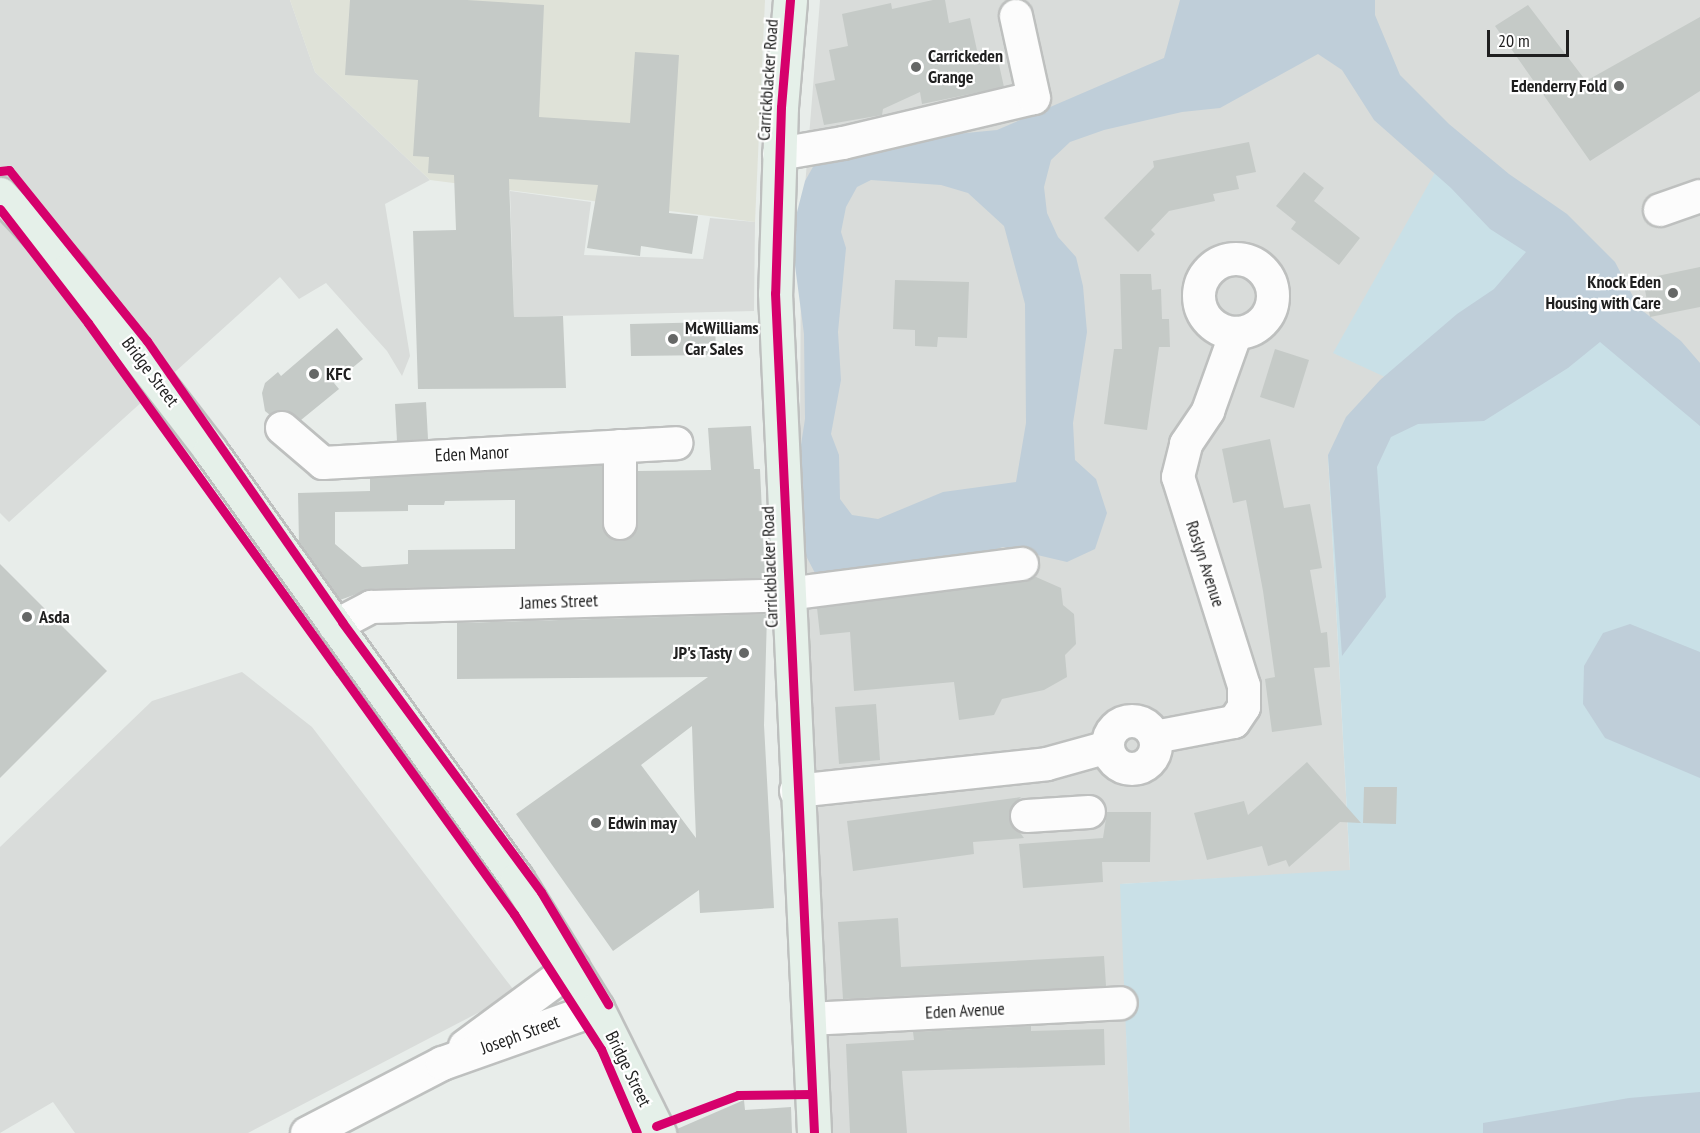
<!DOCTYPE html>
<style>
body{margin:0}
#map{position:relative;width:1700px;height:1133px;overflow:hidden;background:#e8edea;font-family:"PT Sans Narrow",sans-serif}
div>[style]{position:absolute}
.residential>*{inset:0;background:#d9dcda}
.industrial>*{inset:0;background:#dfe2d8}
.grass>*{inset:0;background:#c9e0e7}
.forest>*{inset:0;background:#bfced9}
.building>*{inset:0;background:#c5cac7}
.roads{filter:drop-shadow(2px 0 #bec0bf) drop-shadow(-2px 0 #bec0bf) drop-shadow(0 2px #bec0bf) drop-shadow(0 -2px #bec0bf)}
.minor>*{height:32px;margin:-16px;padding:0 16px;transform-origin:16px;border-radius:16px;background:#fcfcfc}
.minor>.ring{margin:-16px;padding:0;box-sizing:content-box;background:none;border:32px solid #fcfcfc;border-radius:50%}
.tertiary>*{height:33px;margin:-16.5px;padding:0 16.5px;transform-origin:16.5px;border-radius:16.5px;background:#fcfcfc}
.primary>*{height:33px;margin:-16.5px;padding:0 16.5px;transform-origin:16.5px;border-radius:16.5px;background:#e5f0e9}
.cycleway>*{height:9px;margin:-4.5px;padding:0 4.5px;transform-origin:4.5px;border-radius:4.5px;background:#d6006c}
.dots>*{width:16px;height:16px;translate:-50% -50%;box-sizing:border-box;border:3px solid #fff;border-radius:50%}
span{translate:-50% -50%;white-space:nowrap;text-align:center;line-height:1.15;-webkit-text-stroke:4.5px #fff;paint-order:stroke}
.poi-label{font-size:18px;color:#1f1f1f;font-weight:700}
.left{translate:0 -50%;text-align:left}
.right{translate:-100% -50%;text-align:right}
.street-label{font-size:18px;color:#1f1f1f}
.scale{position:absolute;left:1487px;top:30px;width:82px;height:27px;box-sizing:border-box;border:3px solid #1f1f1f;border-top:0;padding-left:8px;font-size:18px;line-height:21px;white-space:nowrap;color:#1f1f1f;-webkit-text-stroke:4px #fff;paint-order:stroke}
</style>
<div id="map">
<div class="residential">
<i style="clip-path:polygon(0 0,290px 0,315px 72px,430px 180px,385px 204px,410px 356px,402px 376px,387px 351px,326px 283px,299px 299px,280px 277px,9px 522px,0 513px)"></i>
<i style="clip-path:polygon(820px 0,1700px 0,1700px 402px,1334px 353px,1399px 382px,1328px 455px,1350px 871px,1121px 884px,1130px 1133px,830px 1133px,800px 451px,801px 236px)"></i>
<i style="clip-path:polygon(510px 191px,591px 202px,584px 255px,703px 259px,710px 218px,755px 222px,754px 311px,514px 317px)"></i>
<i style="clip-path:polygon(242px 672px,312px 727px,516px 993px,248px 1133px,75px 1133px,53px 1102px,0 1133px,0 847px,152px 701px)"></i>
</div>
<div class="industrial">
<i style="clip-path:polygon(290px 0,765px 0,755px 222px,430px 180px,315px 72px)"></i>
</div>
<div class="grass">
<i style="clip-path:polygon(1445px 155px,1700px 402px,1700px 1133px,1130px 1133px,1120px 884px,1350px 870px,1328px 455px,1398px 383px,1333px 353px)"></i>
</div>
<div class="forest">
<i style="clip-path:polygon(evenodd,1180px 0,1375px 0,1375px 15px,1400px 75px,1449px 124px,1509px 174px,1567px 214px,1615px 262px,1639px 308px,1681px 341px,1700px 363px,1700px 426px,1600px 342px,1568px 368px,1484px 421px,1418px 424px,1391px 437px,1377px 467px,1386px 597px,1342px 656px,1328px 455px,1346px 417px,1380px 380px,1457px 314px,1494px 289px,1526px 252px,1490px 229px,1451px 188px,1374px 120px,1342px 70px,1318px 54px,1220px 108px,1182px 112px,1104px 130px,1070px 142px,1051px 160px,1044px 187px,1047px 213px,1058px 237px,1076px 257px,1083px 286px,1087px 332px,1073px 423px,1075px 460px,1096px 479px,1107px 513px,1095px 549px,1067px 562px,1003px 547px,984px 553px,816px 575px,804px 552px,800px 451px,805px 419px,804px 334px,794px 258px,796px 216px,805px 181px,818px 158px,935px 136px,997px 130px,1164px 58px,1180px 0,871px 180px,941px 185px,968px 193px,1004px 226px,1025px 304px,1026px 423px,1016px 482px,943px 492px,878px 519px,852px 515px,840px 499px,839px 455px,831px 434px,841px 380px,838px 332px,846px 248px,841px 232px,846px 207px,857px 187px,871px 180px)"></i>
<i style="clip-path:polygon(1630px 624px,1700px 652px,1700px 778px,1605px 738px,1583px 704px,1584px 666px,1603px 633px)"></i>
<i style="clip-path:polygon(1700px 1092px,1700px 1133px,1483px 1133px,1483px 1123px,1629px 1098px)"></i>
</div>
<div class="building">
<i style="clip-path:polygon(350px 0,467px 0,544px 5px,539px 117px,630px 123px,635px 52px,679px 55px,669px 213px,698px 216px,692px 254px,641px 246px,640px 256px,587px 248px,598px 185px,509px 179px,514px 317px,563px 316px,566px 388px,418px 389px,413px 231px,456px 230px,454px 175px,428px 173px,429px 157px,413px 156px,418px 80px,345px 75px)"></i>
<i style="clip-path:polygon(933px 0,945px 0,949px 23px,970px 18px,978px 55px,996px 51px,1004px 87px,922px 104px,920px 92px,883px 109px,882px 115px,824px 125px,815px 84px,835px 80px,829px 50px,848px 46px,842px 14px,891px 3px,892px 9px)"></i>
<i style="clip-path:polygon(1528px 5px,1586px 81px,1700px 17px,1700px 91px,1590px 161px,1495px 26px)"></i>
<i style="clip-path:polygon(1249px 142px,1256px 172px,1236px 176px,1239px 189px,1213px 194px,1215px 201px,1169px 211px,1151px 230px,1155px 234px,1138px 252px,1104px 218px,1154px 167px,1153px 161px)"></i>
<i style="clip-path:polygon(1304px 172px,1324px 188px,1314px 201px,1360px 238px,1339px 265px,1291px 229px,1296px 222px,1276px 206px)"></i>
<i style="clip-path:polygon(1700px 267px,1700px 307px,1650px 317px,1643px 279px)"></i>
<i style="clip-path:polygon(1120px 274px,1151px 274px,1152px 290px,1161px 289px,1162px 319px,1169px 319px,1170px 347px,1159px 347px,1147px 430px,1104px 424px,1114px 349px,1122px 349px)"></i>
<i style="clip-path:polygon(895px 280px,969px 282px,967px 338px,938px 337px,937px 347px,915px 346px,915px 330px,893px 329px)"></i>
<i style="clip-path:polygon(715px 322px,716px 355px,631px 356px,630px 324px)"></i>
<i style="clip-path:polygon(337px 328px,363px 359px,334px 383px,339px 389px,301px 420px,286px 410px,270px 415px,265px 411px,262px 393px,265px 383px,278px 372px,281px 376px)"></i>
<i style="clip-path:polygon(1275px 349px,1309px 360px,1294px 408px,1260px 397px)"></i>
<i style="clip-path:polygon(426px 402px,428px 439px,397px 441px,395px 404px)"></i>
<i style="clip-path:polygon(evenodd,751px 426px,754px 469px,760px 469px,765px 578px,370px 589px,340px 600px,299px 543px,298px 493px,370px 491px,370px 478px,602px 465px,602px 524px,611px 538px,621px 541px,635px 532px,638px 524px,638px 471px,711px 470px,708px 428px,751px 426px,515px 500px,515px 549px,408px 550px,408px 564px,362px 567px,335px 544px,335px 512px,408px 511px,408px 505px,444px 505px,445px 501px,515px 500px)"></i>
<i style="clip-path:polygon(1270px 439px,1284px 508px,1310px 504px,1322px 568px,1310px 570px,1321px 633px,1327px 632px,1330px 667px,1314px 668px,1322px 725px,1272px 732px,1265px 679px,1275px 677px,1263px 591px,1246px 500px,1233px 503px,1222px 449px)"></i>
<i style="clip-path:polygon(0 564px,107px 671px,0 778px)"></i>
<i style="clip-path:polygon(1036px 577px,1061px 588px,1063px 605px,1074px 614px,1076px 644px,1065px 655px,1067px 677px,1044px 690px,1002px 699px,994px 715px,959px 720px,954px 682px,854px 691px,850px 632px,820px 635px,817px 608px)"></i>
<i style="clip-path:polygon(evenodd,767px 614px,764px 725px,774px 908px,700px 913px,699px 890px,613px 951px,516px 814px,708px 677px,457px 679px,457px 623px,767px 614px,692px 726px,694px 788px,696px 838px,641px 765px,692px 726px)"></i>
<i style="clip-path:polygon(876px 704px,880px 760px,839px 764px,835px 707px)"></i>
<i style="clip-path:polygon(1307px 762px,1361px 823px,1340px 822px,1289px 867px,1286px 860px,1268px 866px,1262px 846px,1207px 860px,1194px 813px,1244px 801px,1248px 815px)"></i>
<i style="clip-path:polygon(1364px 787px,1397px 787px,1396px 824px,1363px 823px)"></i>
<i style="clip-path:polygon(1021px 797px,1011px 808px,1009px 818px,1024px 838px,973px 842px,974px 854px,853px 871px,847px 821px)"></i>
<i style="clip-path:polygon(1107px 812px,1151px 812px,1150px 862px,1102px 862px,1103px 882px,1023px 888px,1019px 844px,1103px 838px)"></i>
<i style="clip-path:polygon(898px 918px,901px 967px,1104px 956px,1106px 986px,843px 999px,838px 922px)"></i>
<i style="clip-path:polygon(1031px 1026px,1031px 1031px,1104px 1029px,1105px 1065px,902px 1071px,907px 1133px,850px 1133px,846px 1044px,914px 1040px,913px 1032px)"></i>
<i style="clip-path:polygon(744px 1100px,745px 1110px,791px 1107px,792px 1133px,678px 1133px,677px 1129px)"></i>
</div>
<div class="roads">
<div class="minor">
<i style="left:779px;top:154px;width:65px;rotate:-9.8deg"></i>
<i style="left:843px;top:143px;width:196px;rotate:-13.3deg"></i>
<i style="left:1034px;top:98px;width:84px;rotate:-102.4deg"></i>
<i style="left:1660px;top:210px;width:42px;rotate:-19.3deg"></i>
<i class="ring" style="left:1199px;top:259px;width:42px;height:42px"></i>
<i style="left:282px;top:428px;width:54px;rotate:40.5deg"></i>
<i style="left:323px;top:463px;width:354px;rotate:-3.2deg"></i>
<i style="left:620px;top:446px;width:77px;rotate:90deg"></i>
<i style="left:335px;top:626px;width:41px;rotate:-27.8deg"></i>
<i style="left:371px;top:607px;width:400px;rotate:-1.6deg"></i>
<i style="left:771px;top:596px;width:253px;rotate:-7.3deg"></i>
<i class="ring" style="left:1108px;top:721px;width:16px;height:16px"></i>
<i style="left:1155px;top:737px;width:80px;rotate:-10.8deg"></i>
<i style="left:1234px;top:722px;width:18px;rotate:-56deg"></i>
<i style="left:1244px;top:707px;width:21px;rotate:-90deg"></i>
<i style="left:1244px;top:686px;width:219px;rotate:-107.5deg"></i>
<i style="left:1178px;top:477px;width:34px;rotate:-76deg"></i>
<i style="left:1186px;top:444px;width:40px;rotate:-56deg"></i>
<i style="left:1208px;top:411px;width:83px;rotate:-70.3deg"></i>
<i style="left:796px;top:791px;width:252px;rotate:-6.1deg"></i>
<i style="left:1047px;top:764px;width:63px;rotate:-15.6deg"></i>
<i style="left:1027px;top:816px;width:62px;rotate:-3.7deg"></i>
<i style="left:809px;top:1019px;width:312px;rotate:-2.9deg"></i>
</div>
<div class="tertiary">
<i style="left:465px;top:1046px;width:133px;rotate:-36.4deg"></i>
<i style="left:307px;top:1133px;width:152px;rotate:-27.4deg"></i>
<i style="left:442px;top:1063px;width:164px;rotate:-19.5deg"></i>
</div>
<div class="primary">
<i style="left:790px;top:0;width:107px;rotate:94.8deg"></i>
<i style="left:781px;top:107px;width:186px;rotate:91.8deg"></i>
<i style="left:775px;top:293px;width:841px;rotate:87.34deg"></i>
<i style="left:0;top:194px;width:102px;rotate:46.6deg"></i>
<i style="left:70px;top:268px;width:230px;rotate:52.4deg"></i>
<i style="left:210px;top:450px;width:528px;rotate:54.41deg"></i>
<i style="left:517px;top:879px;width:152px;rotate:58.2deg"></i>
<i style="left:597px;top:1008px;width:140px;rotate:63.6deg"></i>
</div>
</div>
<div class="cycleway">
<i style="left:790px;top:0;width:107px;rotate:94.8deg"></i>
<i style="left:781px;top:107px;width:186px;rotate:91.8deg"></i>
<i style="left:775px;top:293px;width:841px;rotate:87.34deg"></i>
<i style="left:0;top:171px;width:9px;rotate:-6deg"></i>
<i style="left:9px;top:170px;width:220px;rotate:51.1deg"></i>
<i style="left:147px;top:341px;width:342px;rotate:55.2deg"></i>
<i style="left:342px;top:622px;width:335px;rotate:53.6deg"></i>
<i style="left:541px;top:892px;width:131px;rotate:59.1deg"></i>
<i style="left:0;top:209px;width:144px;rotate:52.3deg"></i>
<i style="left:88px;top:323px;width:729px;rotate:54.22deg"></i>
<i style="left:514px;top:914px;width:161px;rotate:57.2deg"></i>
<i style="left:601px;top:1049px;width:91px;rotate:66.8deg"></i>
<i style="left:656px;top:1126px;width:88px;rotate:-20.7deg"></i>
<i style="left:738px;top:1095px;width:74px;rotate:-0.8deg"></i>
</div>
<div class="dots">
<i style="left:916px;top:67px;background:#656766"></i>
<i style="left:1619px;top:86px;background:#656766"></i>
<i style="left:1673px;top:293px;background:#656766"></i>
<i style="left:673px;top:339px;background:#656766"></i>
<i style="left:314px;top:374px;background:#656766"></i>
<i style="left:27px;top:617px;background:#656766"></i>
<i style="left:744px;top:653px;background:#656766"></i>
<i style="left:596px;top:823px;background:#656766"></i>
</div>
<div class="poi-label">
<span class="left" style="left:928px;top:67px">Carrickeden<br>Grange</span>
<span class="right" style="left:1607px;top:86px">Edenderry Fold</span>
<span class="right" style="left:1661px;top:293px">Knock Eden<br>Housing with Care</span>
<span class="left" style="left:685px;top:339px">McWilliams<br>Car Sales</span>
<span class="left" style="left:326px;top:374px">KFC</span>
<span class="left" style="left:39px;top:617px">Asda</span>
<span class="right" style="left:732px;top:653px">JP's Tasty</span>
<span class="left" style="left:608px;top:823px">Edwin may</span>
</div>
<div class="street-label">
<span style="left:768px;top:80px;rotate:-86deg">Carrickblacker Road</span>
<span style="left:150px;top:372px;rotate:53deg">Bridge Street</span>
<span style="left:472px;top:454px;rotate:-3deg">Eden Manor</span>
<span style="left:1205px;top:564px;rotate:72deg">Roslyn Avenue</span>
<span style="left:770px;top:567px;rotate:-92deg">Carrickblacker Road</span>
<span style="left:559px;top:602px;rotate:-2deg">James Street</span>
<span style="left:965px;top:1011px;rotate:-3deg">Eden Avenue</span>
<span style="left:520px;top:1035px;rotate:-20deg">Joseph Street</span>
<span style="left:628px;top:1069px;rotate:64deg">Bridge Street</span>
</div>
<div class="scale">20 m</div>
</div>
